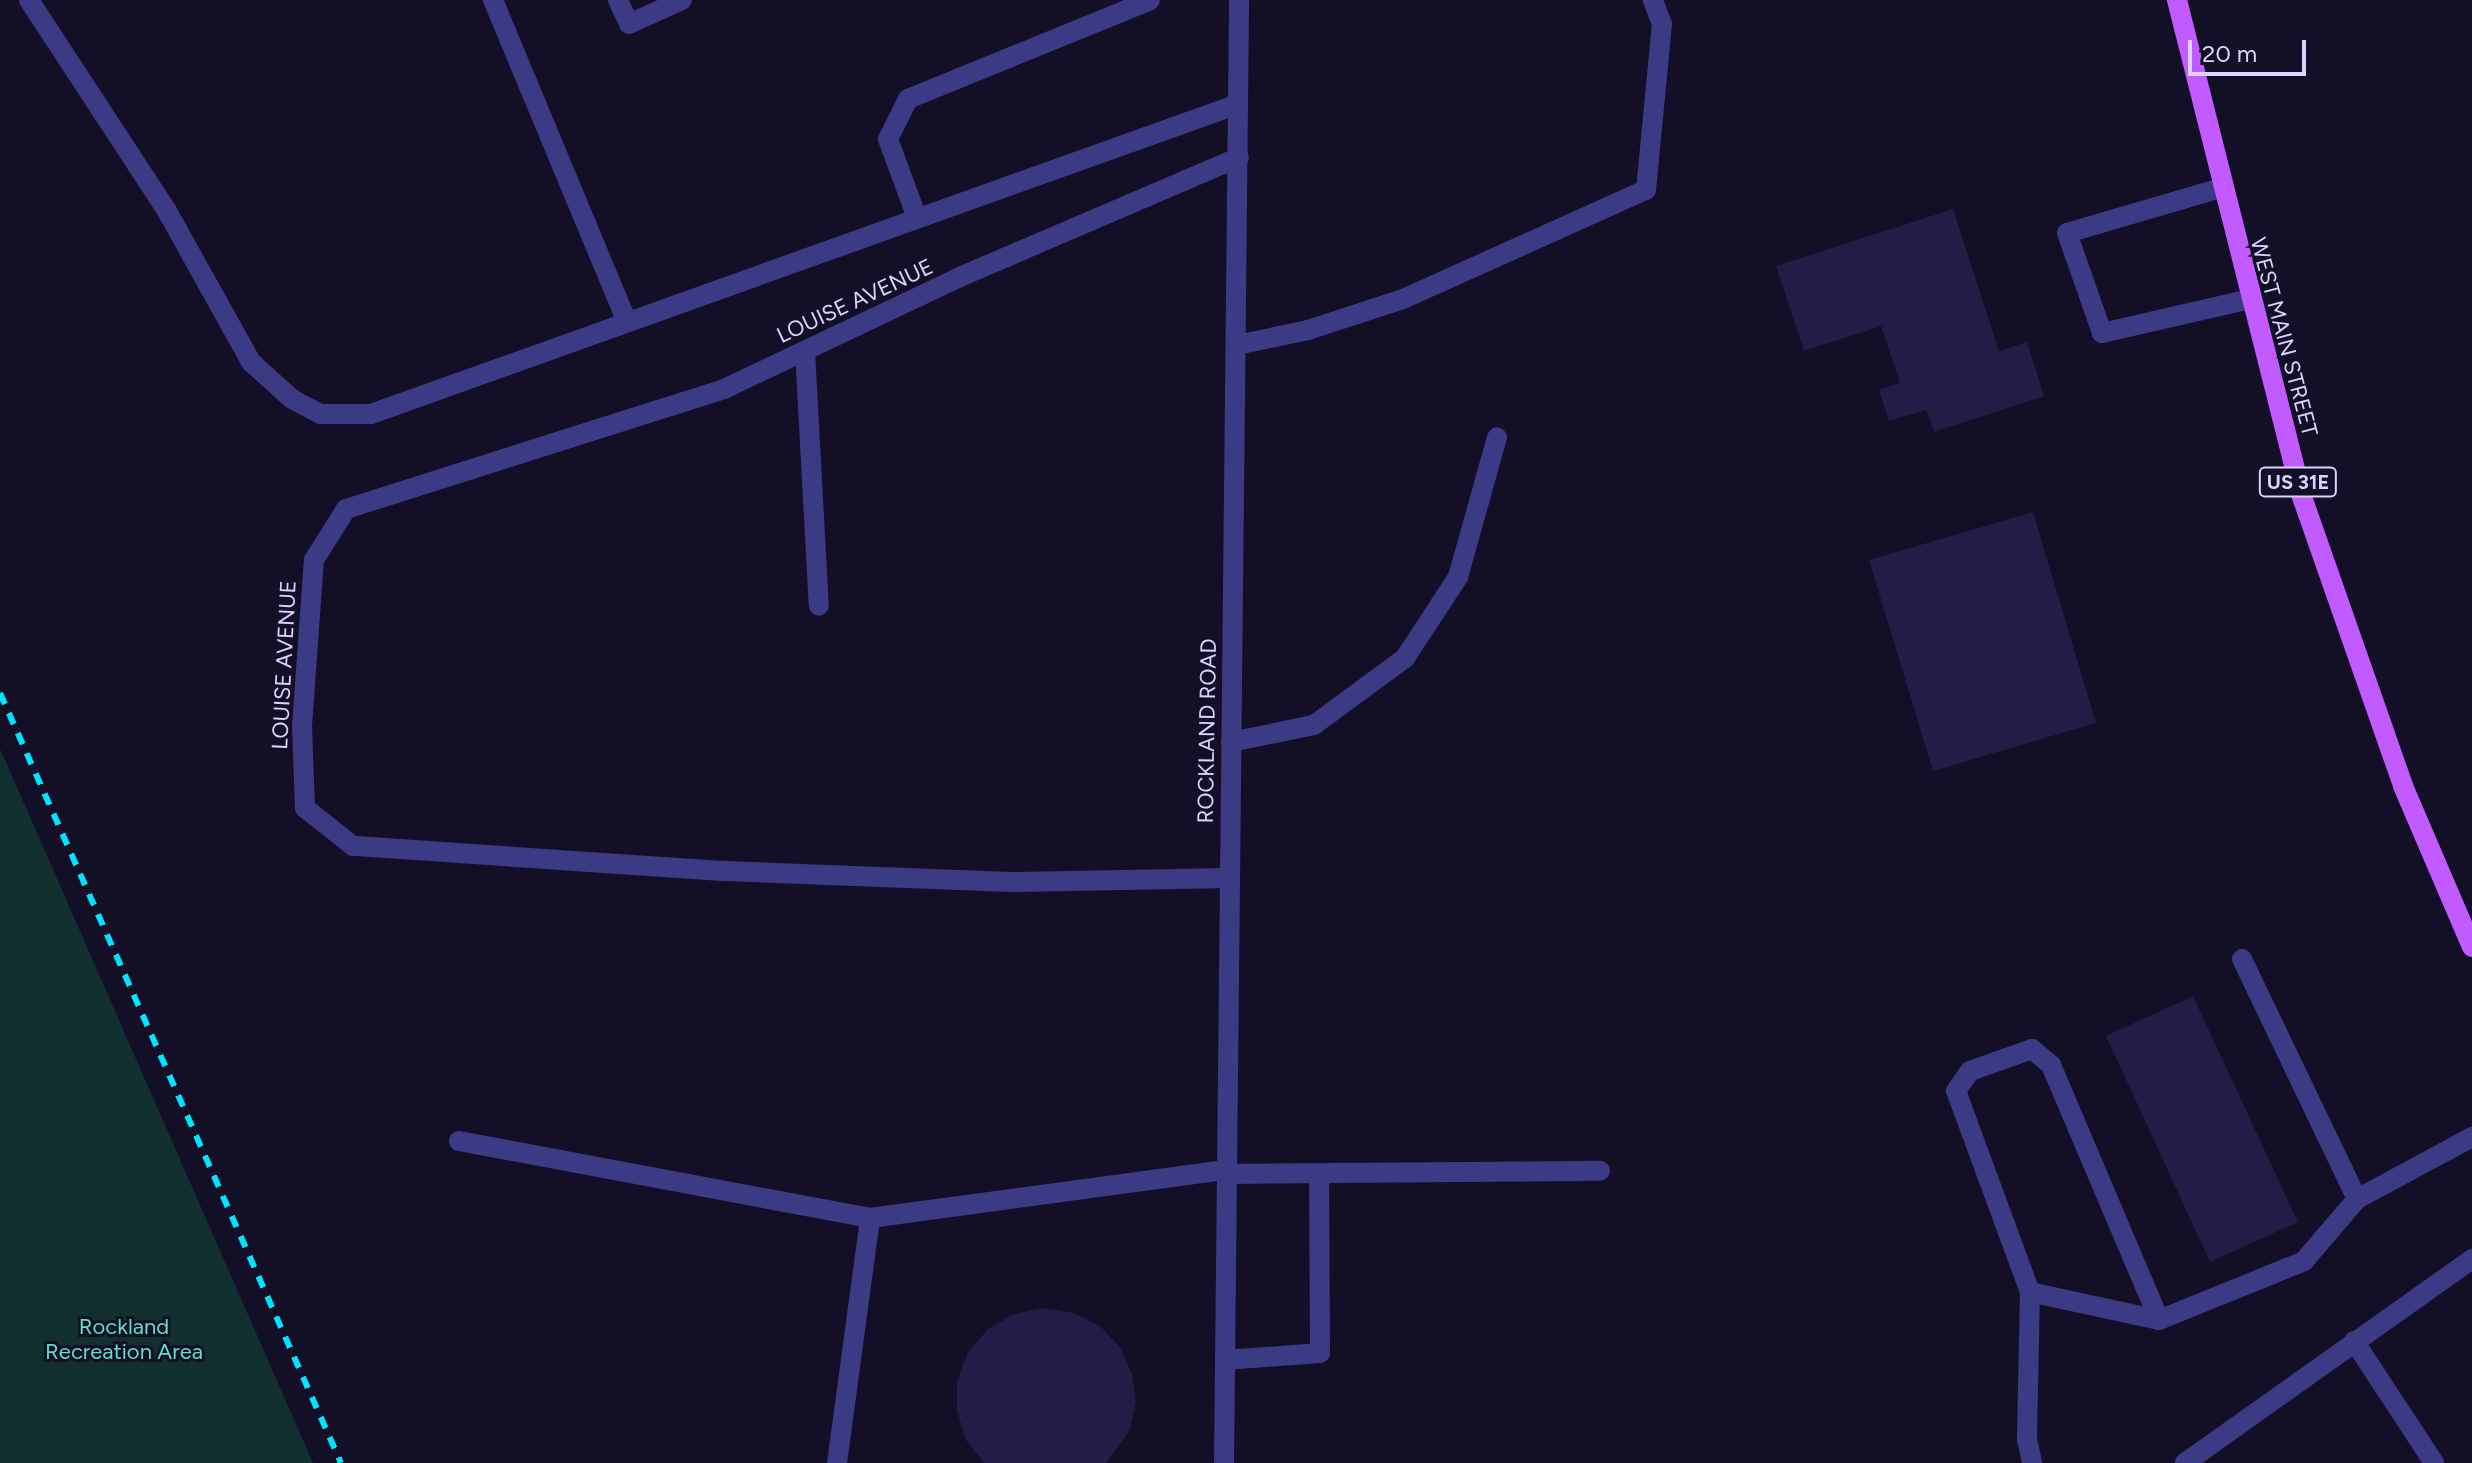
<!DOCTYPE html>
<style>
body{margin:0}
#map{position:relative;width:2472px;height:1463px;overflow:hidden;background:#130f26;font-family:Figtree,sans-serif}
div>[style]{position:absolute}
.green>*{inset:0;background:#12302f}
.building>*{inset:0;background:#241b47}
.lane>*{height:20px;margin:-10px;padding:0 10px;transform-origin:10px;border-radius:10px;background:#3d3a85}
.street>*{height:20px;margin:-10px;padding:0 10px;transform-origin:10px;border-radius:10px;background:#3d3a85}
.primary>*{height:20px;margin:-10px;padding:0 10px;transform-origin:10px;border-radius:10px;background:#c25bff}
.rail>*{height:6px;margin-top:-3px;transform-origin:0;background:repeating-linear-gradient(90deg,#00e5ff 0 12px,transparent 0 22px)}
span{translate:-50% -50%;white-space:nowrap;text-align:center;line-height:1.15;-webkit-text-stroke:6px #130f26;paint-order:stroke}
.shield-label span{padding:2px 6px;background:#130f26;border:2px solid;border-radius:6px;-webkit-text-stroke-width:0}
.shield-label{font-size:20px;color:#d9d4ff;font-weight:700}
.street-label{font-size:22px;color:#d9d4ff}
.park-label{font-size:22px;color:#5fe0c0}
.scale{position:absolute;left:2188px;top:40px;width:118px;height:36px;box-sizing:border-box;border:4px solid #d9d4ff;border-top:0;padding-left:10px;font-size:24px;line-height:28px;white-space:nowrap;color:#d9d4ff;-webkit-text-stroke:6px #130f26;paint-order:stroke}
</style>
<div id="map">
<div class="green">
<i style="clip-path:polygon(0 749px,6px 762px,313px 1463px,0 1463px)"></i>
</div>
<div class="building">
<i style="clip-path:polygon(1953px 209px,1999px 351px,2027px 342px,2044px 396px,1934px 432px,1926px 410px,1889px 421px,1879px 390px,1900px 383px,1881px 326px,1804px 351px,1776px 266px)"></i>
<i style="clip-path:polygon(2033px 512px,2096px 723px,1933px 771px,1869px 560px)"></i>
<i style="clip-path:polygon(2193px 996px,2298px 1222px,2210px 1262px,2106px 1036px)"></i>
<i style="clip-path:polygon(1044px 1308px,1074px 1313px,1100px 1326px,1120px 1347px,1132px 1374px,1136px 1402px,1130px 1430px,1106px 1463px,984px 1463px,966px 1440px,957px 1411px,957px 1381px,968px 1352px,988px 1329px,1014px 1314px)"></i>
</div>
<div class="lane">
<i style="left:29px;top:0;width:252px;rotate:56.8deg"></i>
<i style="left:167px;top:211px;width:173px;rotate:60.9deg"></i>
<i style="left:251px;top:362px;width:55px;rotate:42.1deg"></i>
<i style="left:292px;top:399px;width:32px;rotate:28deg"></i>
<i style="left:320px;top:414px;width:51px"></i>
<i style="left:371px;top:414px;width:921px;rotate:-19.67deg"></i>
<i style="left:493px;top:0;width:346px;rotate:67.4deg"></i>
<i style="left:618px;top:0;width:26px;rotate:65deg"></i>
<i style="left:629px;top:24px;width:58px;rotate:-24.4deg"></i>
<i style="left:2221px;top:188px;width:160px;rotate:163.7deg"></i>
<i style="left:2067px;top:233px;width:106px;rotate:70.7deg"></i>
<i style="left:2102px;top:333px;width:152px;rotate:-12.9deg"></i>
<i style="left:917px;top:218px;width:84px;rotate:-110.2deg"></i>
<i style="left:888px;top:139px;width:45px;rotate:-63.4deg"></i>
<i style="left:908px;top:99px;width:261px;rotate:-22.2deg"></i>
<i style="left:1237px;top:345px;width:73px;rotate:-11.9deg"></i>
<i style="left:1308px;top:330px;width:100px;rotate:-18.1deg"></i>
<i style="left:1403px;top:299px;width:266px;rotate:-24.2deg"></i>
<i style="left:1646px;top:190px;width:167px;rotate:-84.5deg"></i>
<i style="left:1662px;top:24px;width:26px;rotate:-111deg"></i>
<i style="left:805px;top:351px;width:255px;rotate:86.9deg"></i>
<i style="left:1231px;top:742px;width:85px;rotate:-11.6deg"></i>
<i style="left:1314px;top:725px;width:113px;rotate:-36.4deg"></i>
<i style="left:1405px;top:658px;width:97px;rotate:-56.8deg"></i>
<i style="left:1458px;top:577px;width:145px;rotate:-74.4deg"></i>
<i style="left:2242px;top:959px;width:266px;rotate:64.4deg"></i>
<i style="left:2357px;top:1199px;width:131px;rotate:-28.3deg"></i>
<i style="left:459px;top:1141px;width:418px;rotate:10.6deg"></i>
<i style="left:1226px;top:1174px;width:374px;rotate:-0.5deg"></i>
<i style="left:2030px;top:1292px;width:147px;rotate:91.2deg"></i>
<i style="left:2027px;top:1439px;width:25px;rotate:78deg"></i>
<i style="left:2159px;top:1320px;width:132px;rotate:-167.8deg"></i>
<i style="left:2030px;top:1292px;width:214px;rotate:-110.2deg"></i>
<i style="left:1956px;top:1091px;width:24px;rotate:-55deg"></i>
<i style="left:1970px;top:1071px;width:66px;rotate:-19.5deg"></i>
<i style="left:2032px;top:1049px;width:25px;rotate:40deg"></i>
<i style="left:2051px;top:1065px;width:277px;rotate:67deg"></i>
<i style="left:2159px;top:1320px;width:157px;rotate:-22.1deg"></i>
<i style="left:2304px;top:1261px;width:82px;rotate:-49.5deg"></i>
<i style="left:2354px;top:1341px;width:146px;rotate:56.7deg"></i>
<i style="left:1225px;top:1360px;width:95px;rotate:-4.2deg"></i>
<i style="left:1320px;top:1353px;width:179px;rotate:-90.3deg"></i>
<i style="left:837px;top:1463px;width:247px;rotate:-82.3deg"></i>
<i style="left:870px;top:1218px;width:359px;rotate:-7.7deg"></i>
<i style="left:2185px;top:1463px;width:352px;rotate:-35.4deg"></i>
</div>
<div class="street">
<i style="left:1230px;top:878px;width:218px;rotate:178.9deg"></i>
<i style="left:1012px;top:882px;width:290px;rotate:-177.8deg"></i>
<i style="left:722px;top:871px;width:370px;rotate:-176.1deg"></i>
<i style="left:353px;top:846px;width:61px;rotate:-141.6deg"></i>
<i style="left:305px;top:808px;width:82px;rotate:-92.1deg"></i>
<i style="left:302px;top:726px;width:166px;rotate:-85.9deg"></i>
<i style="left:314px;top:560px;width:60px;rotate:-57.9deg"></i>
<i style="left:346px;top:509px;width:397px;rotate:-17.6deg"></i>
<i style="left:724px;top:389px;width:263px;rotate:-25.4deg"></i>
<i style="left:962px;top:276px;width:301px;rotate:-23.2deg"></i>
<i style="left:1224px;top:1463px;width:1463px;rotate:-89.41deg"></i>
</div>
<div class="primary">
<i style="left:2177px;top:0;width:512px;rotate:75.88deg"></i>
<i style="left:2302px;top:497px;width:306px;rotate:70.7deg"></i>
<i style="left:2403px;top:786px;width:175px;rotate:66.8deg"></i>
</div>
<div class="rail">
<i style="left:0;top:693px;width:842px;rotate:66.11deg"></i>
</div>
<div class="shield-label">
<span style="left:2298px;top:482px">US 31E</span>
</div>
<div class="street-label">
<span style="left:855px;top:301px;rotate:-25deg">LOUISE AVENUE</span>
<span style="left:2284px;top:337px;rotate:75deg">WEST MAIN STREET</span>
<span style="left:284px;top:665px;rotate:-87deg">LOUISE AVENUE</span>
<span style="left:1207px;top:731px;rotate:-89deg">ROCKLAND ROAD</span>
</div>
<div class="park-label">
<span style="left:124px;top:1339px">Rockland<br>Recreation Area</span>
</div>
<div class="scale">20 m</div>
</div>
